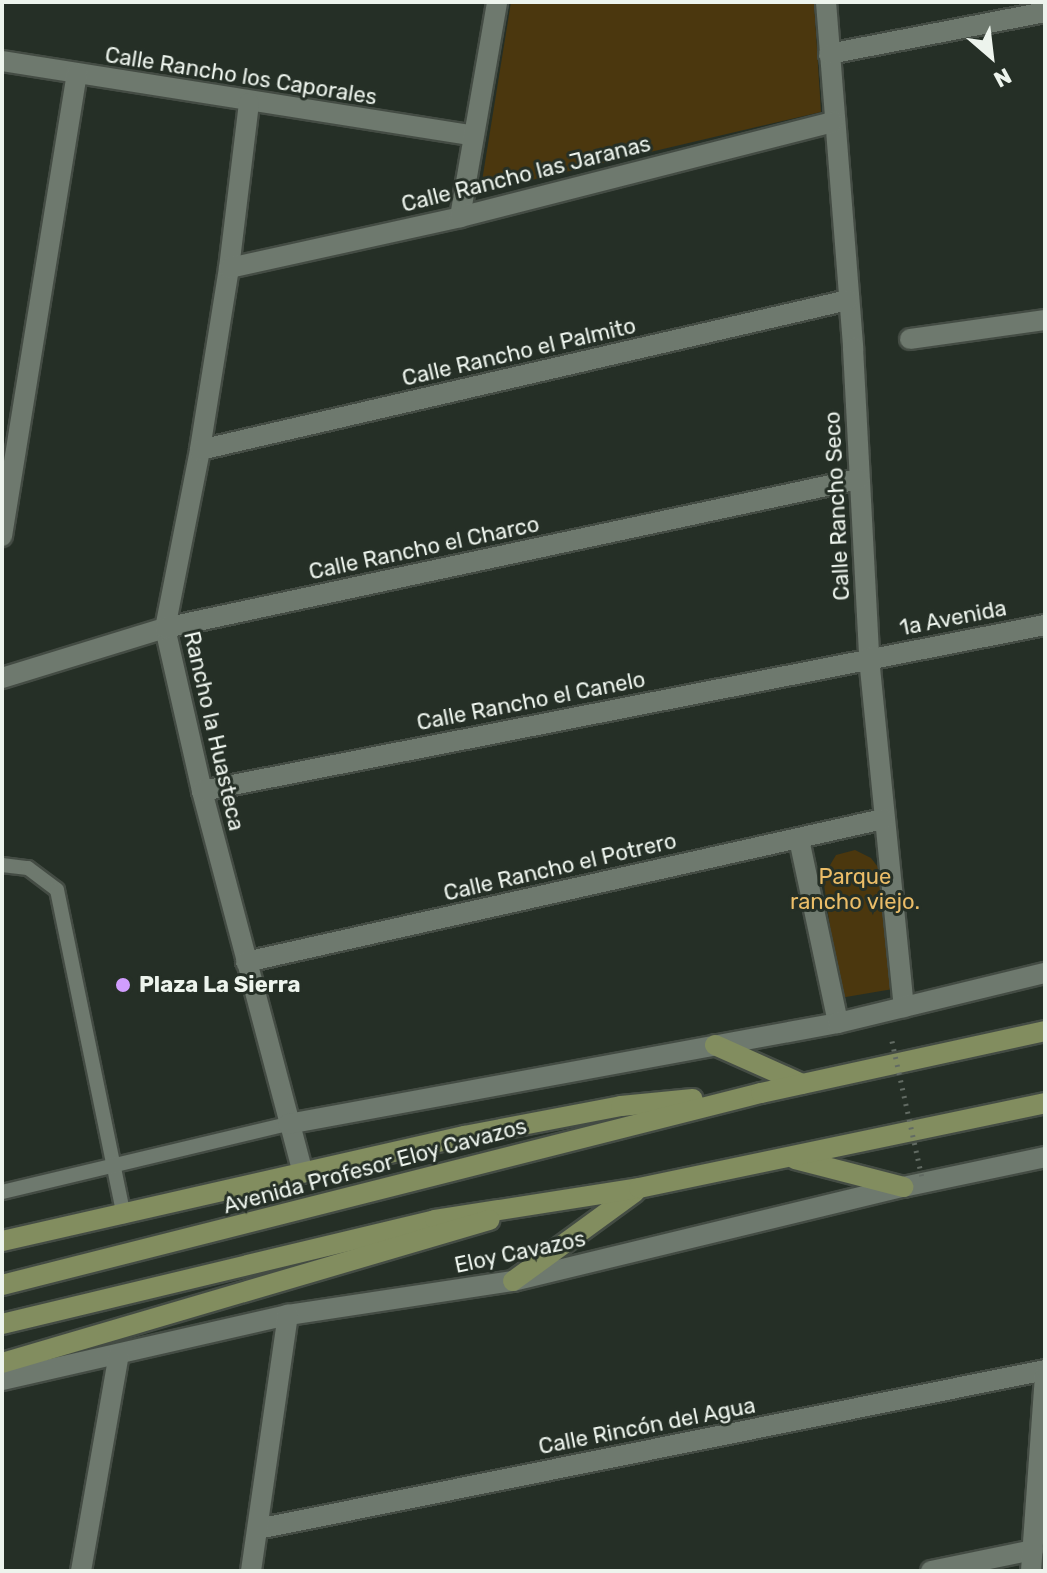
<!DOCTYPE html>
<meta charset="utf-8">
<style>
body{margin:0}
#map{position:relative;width:1047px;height:1573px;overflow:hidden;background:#252f26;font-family:Rubik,sans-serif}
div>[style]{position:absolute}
.green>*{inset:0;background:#4b370e}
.roads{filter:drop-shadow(2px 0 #444c44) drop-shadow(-2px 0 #444c44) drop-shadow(0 2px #444c44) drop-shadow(0 -2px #444c44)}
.lane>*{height:14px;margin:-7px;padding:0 7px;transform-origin:7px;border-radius:7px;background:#6e796e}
.street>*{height:20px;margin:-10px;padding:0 10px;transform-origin:10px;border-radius:10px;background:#6e796e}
.secondary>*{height:20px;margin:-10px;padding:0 10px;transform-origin:10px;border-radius:10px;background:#828d5f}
.path-bridge>*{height:5px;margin-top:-2.5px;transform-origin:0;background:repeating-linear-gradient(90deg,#626b63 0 2px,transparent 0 8px)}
.dots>*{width:22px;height:22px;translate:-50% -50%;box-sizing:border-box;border:4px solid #252f26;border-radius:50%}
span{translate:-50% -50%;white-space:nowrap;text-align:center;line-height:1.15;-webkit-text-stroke:6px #252f26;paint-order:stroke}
.street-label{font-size:22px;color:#edf4ed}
.park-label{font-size:22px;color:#ebbd68}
.poi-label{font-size:22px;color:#edf4ed;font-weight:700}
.left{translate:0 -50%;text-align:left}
.frame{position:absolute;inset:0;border:4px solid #edf4ed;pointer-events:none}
.north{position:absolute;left:951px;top:16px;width:80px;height:80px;-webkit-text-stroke:6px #252f26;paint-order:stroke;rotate:152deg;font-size:22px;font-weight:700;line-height:32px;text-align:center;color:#edf4ed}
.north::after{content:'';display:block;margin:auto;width:28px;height:36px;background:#edf4ed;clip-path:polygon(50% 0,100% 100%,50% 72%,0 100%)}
</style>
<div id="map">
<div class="green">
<i style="clip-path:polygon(511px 2px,814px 2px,821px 112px,497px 188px,482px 181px)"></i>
<i style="clip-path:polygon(855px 850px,871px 858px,884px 875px,893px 989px,840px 998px,823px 877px,836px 855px)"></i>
</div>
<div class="roads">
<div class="lane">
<i style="left:2px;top:865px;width:26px;rotate:7deg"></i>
<i style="left:28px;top:868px;width:36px;rotate:37deg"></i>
<i style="left:57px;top:890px;width:333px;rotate:78.4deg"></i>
<i style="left:2px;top:1192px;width:294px;rotate:-13.4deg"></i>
</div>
<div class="street">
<i style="left:826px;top:2px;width:347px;rotate:85.5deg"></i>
<i style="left:853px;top:348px;width:310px;rotate:87deg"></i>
<i style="left:869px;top:658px;width:351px;rotate:84.3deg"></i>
<i style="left:829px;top:54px;width:220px;rotate:-11deg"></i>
<i style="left:2px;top:61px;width:477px;rotate:9deg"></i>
<i style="left:249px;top:103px;width:166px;rotate:96.9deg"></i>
<i style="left:229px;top:268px;width:184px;rotate:99.1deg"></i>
<i style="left:200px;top:450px;width:181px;rotate:101.1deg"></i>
<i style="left:165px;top:628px;width:167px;rotate:77.2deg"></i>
<i style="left:202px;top:791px;width:395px;rotate:75.2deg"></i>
<i style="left:460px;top:217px;width:218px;rotate:-80.2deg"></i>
<i style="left:229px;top:268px;width:237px;rotate:-12.4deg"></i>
<i style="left:460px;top:217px;width:385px;rotate:-14.3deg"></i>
<i style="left:910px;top:339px;width:136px;rotate:-8deg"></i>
<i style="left:200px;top:450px;width:665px;rotate:-13.03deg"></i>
<i style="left:2px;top:536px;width:468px;rotate:-80.8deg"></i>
<i style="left:2px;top:678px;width:170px;rotate:-17.1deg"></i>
<i style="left:165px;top:628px;width:710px;rotate:-12.12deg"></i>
<i style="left:202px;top:791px;width:859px;rotate:-11.14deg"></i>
<i style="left:799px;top:839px;width:188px;rotate:78deg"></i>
<i style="left:246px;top:962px;width:653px;rotate:-12.65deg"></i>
<i style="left:288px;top:1124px;width:559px;rotate:-10.41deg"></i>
<i style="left:838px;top:1023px;width:213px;rotate:-13.6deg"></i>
<i style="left:2px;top:1380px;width:293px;rotate:-12.8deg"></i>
<i style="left:288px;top:1315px;width:228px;rotate:-8.6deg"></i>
<i style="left:513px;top:1281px;width:401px;rotate:-13.6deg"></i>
<i style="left:903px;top:1187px;width:145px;rotate:-11.9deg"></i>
<i style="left:258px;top:1529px;width:803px;rotate:-11.42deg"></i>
<i style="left:81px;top:1571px;width:220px;rotate:-80.1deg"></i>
<i style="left:251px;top:1571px;width:259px;rotate:-81.8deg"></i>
<i style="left:931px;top:1571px;width:104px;rotate:-11.6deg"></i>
<i style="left:1031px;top:1571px;width:196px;rotate:-85.9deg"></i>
</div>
<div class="secondary">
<i style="left:715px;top:1045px;width:95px;rotate:24.1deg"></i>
<i style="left:795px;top:1159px;width:112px;rotate:14.5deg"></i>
<i style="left:2px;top:1241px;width:474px;rotate:-12.8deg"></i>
<i style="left:464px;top:1136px;width:160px;rotate:-10.8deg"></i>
<i style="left:621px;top:1106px;width:72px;rotate:-5.6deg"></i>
<i style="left:513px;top:1281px;width:151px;rotate:-36.1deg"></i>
<i style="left:2px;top:1285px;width:783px;rotate:-14.2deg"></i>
<i style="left:761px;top:1093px;width:291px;rotate:-12.3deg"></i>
<i style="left:2px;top:1324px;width:445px;rotate:-13.5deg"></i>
<i style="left:435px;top:1220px;width:206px;rotate:-8.9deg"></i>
<i style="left:639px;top:1188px;width:415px;rotate:-11.8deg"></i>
<i style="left:2px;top:1363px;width:508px;rotate:-16.36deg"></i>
</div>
</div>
<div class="path-bridge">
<i style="left:892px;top:1041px;width:139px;rotate:77.6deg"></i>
</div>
<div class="dots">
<i style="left:123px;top:985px;background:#d19dfe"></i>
</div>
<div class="street-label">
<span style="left:241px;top:76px;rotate:9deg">Calle Rancho los Caporales</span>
<span style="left:526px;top:174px;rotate:-14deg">Calle Rancho las Jaranas</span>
<span style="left:519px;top:352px;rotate:-13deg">Calle Rancho el Palmito</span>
<span style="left:837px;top:506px;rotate:-93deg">Calle Rancho Seco</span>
<span style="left:424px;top:548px;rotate:-12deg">Calle Rancho el Charco</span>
<span style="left:953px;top:618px;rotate:-11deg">1a Avenida</span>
<span style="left:531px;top:701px;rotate:-11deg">Calle Rancho el Canelo</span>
<span style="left:214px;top:731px;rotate:77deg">Rancho la Huasteca</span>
<span style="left:560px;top:867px;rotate:-13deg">Calle Rancho el Potrero</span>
<span style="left:375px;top:1166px;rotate:-15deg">Avenida Profesor Eloy Cavazos</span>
<span style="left:520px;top:1252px;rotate:-12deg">Eloy Cavazos</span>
<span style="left:647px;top:1426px;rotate:-11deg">Calle Rincón del Agua</span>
</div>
<div class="park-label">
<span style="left:855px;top:889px">Parque<br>rancho viejo.</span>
</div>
<div class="poi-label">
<span class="left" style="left:139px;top:985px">Plaza La Sierra</span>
</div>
<div class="frame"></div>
<div class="north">N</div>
</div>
